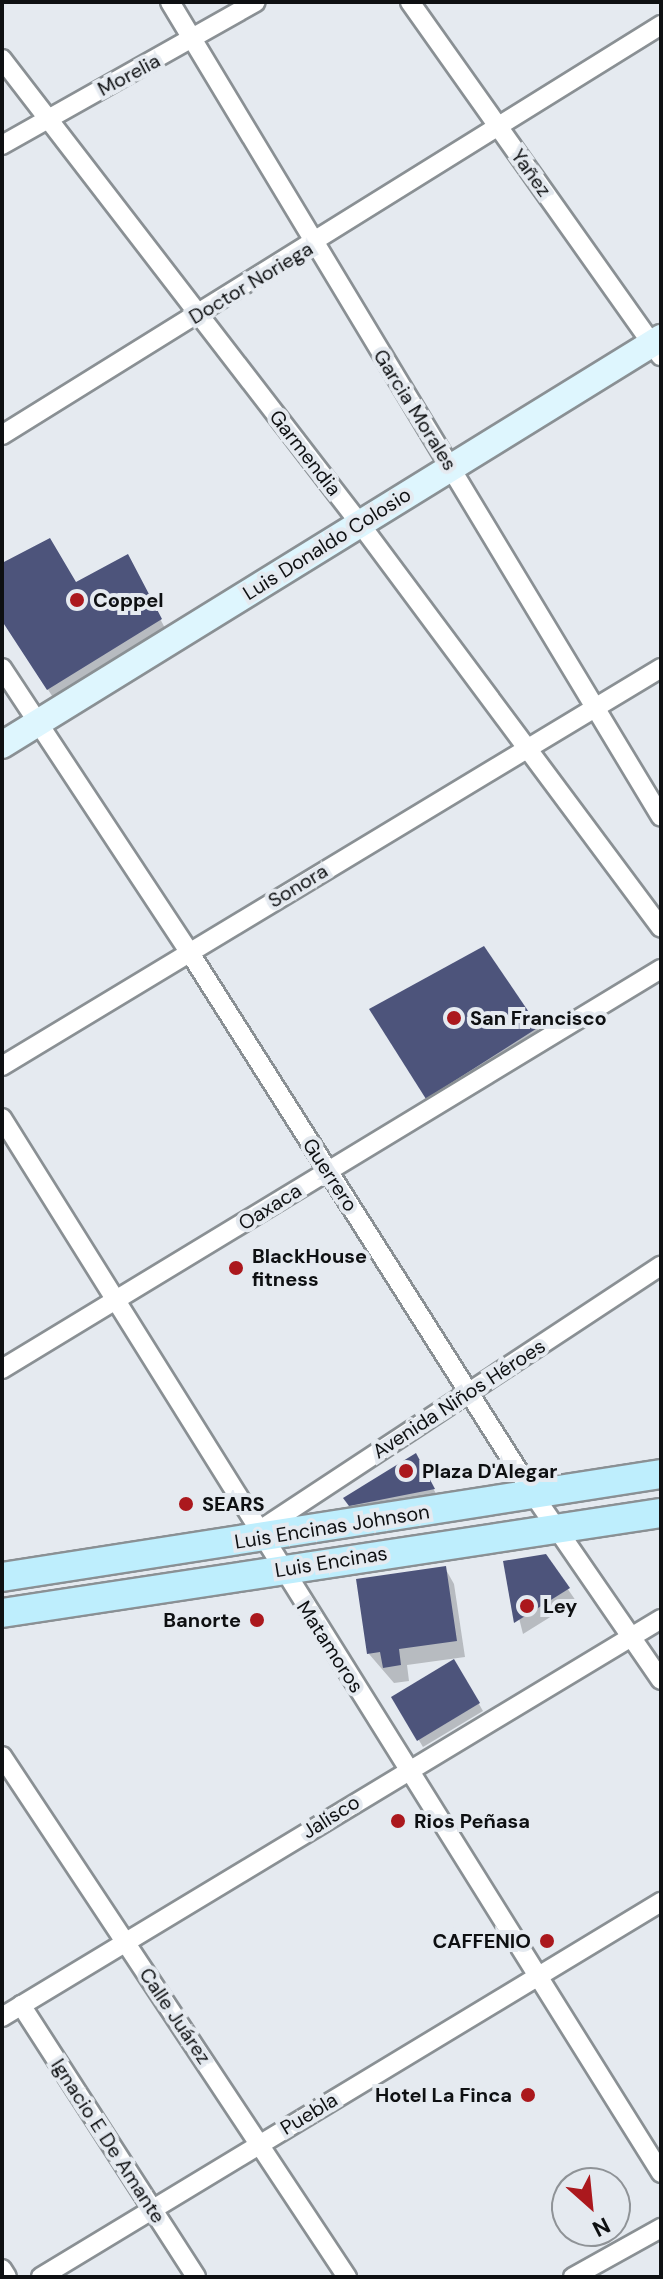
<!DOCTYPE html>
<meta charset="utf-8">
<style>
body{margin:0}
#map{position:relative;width:663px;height:2279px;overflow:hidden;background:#e5eaf0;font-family:"DM Sans",sans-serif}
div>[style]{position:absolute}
.shadow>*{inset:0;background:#0003}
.building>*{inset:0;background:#4d547b}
.roads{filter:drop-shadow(2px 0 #8a9094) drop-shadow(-2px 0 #8a9094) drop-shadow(0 2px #8a9094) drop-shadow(0 -2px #8a9094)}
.minor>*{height:18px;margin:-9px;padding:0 9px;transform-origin:9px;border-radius:9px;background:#fff}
.secondary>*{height:26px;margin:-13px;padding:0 13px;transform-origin:13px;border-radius:13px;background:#def6fe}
.primary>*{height:28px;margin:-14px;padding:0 14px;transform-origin:14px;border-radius:14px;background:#beeefd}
.dots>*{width:22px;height:22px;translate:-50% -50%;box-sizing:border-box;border:4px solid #e5eaf0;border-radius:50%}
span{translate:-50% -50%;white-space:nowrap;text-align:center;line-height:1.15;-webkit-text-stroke:8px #e5eaf0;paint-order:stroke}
.street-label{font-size:20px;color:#0e1012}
.poi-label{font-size:20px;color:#0e1012;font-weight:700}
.left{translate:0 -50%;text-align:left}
.right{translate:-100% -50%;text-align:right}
.frame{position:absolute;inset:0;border:4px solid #0e1012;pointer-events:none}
.north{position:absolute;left:551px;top:2167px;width:80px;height:80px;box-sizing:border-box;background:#e5eaf0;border:2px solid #8f9397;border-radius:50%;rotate:153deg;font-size:22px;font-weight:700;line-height:32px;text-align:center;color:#0e1012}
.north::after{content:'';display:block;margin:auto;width:28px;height:36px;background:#ab181d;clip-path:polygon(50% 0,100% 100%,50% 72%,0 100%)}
</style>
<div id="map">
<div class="shadow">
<i style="clip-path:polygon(2px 566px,76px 584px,136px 572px,169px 636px,58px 705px,2px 619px)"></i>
<i style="clip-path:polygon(381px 1025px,537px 1028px,546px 1044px,436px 1113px)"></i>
<i style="clip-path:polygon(415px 1455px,440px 1501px,357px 1517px,346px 1499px)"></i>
<i style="clip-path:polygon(545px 1556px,576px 1601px,523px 1634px,505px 1562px)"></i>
<i style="clip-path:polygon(445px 1568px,454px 1584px,465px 1657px,407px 1665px,409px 1681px,394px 1683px,369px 1654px)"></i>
<i style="clip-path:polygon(454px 1661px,483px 1711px,423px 1747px,393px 1697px)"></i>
</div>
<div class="building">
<i style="clip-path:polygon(50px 538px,76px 582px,128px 554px,162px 619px,47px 690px,2px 621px,2px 563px)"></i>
<i style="clip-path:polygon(484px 946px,539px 1027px,426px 1099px,369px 1009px)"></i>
<i style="clip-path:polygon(416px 1453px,435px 1489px,349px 1506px,343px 1498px)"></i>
<i style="clip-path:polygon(546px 1554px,570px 1588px,514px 1623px,503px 1561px)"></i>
<i style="clip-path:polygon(446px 1566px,457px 1641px,399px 1649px,401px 1665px,383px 1668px,380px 1652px,367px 1654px,356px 1579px)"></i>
<i style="clip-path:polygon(454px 1659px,480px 1703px,417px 1741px,391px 1697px)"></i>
</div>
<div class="roads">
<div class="minor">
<i style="left:170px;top:2px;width:951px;rotate:58.93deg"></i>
<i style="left:410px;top:2px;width:434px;rotate:54.7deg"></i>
<i style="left:2px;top:59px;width:588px;rotate:52.39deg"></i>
<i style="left:361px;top:525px;width:502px;rotate:53.34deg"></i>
<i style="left:2px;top:145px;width:291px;rotate:-29.4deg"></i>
<i style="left:2px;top:435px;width:776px;rotate:-31.89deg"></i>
<i style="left:2px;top:668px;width:341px;rotate:56.6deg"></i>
<i style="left:190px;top:953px;width:644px;rotate:57.62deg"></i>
<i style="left:535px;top:1497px;width:222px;rotate:55.5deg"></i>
<i style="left:2px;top:1066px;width:770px;rotate:-31.13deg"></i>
<i style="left:2px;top:1118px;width:1244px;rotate:58.01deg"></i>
<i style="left:2px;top:1369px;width:771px;rotate:-31.26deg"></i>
<i style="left:257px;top:1532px;width:484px;rotate:-33.4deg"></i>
<i style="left:2px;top:1756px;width:625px;rotate:56.49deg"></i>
<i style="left:21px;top:2005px;width:323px;rotate:57.2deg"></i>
<i style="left:2px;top:2017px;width:770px;rotate:-31.13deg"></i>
<i style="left:2px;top:2269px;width:9px;rotate:58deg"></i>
<i style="left:41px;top:2277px;width:725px;rotate:-31.17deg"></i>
<i style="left:573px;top:2277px;width:101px;rotate:-29.1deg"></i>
</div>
<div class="secondary">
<i style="left:2px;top:745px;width:775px;rotate:-31.7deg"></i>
</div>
<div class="primary">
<i style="left:2px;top:1577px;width:667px;rotate:-8.88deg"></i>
<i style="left:2px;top:1613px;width:667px;rotate:-8.63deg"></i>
</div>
</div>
<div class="dots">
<i style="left:77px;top:600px;background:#ab181d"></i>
<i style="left:454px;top:1018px;background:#ab181d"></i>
<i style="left:236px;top:1268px;background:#ab181d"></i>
<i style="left:406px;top:1471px;background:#ab181d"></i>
<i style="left:186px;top:1504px;background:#ab181d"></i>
<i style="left:527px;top:1606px;background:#ab181d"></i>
<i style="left:257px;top:1620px;background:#ab181d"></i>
<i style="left:398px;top:1821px;background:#ab181d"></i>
<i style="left:547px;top:1941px;background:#ab181d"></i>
<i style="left:528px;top:2095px;background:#ab181d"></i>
</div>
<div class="street-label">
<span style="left:129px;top:75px;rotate:-28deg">Morelia</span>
<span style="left:531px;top:173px;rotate:54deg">Yañez</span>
<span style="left:251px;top:283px;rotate:-31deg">Doctor Noriega</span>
<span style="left:415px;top:410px;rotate:58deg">Garcia Morales</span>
<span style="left:305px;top:453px;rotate:52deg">Garmendia</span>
<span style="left:327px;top:544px;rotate:-32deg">Luis Donaldo Colosio</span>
<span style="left:298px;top:886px;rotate:-31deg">Sonora</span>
<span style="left:330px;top:1175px;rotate:57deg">Guerrero</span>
<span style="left:270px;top:1207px;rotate:-32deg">Oaxaca</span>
<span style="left:459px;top:1399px;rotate:-33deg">Avenida Niños Héroes</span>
<span style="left:332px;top:1527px;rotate:-9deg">Luis Encinas Johnson</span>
<span style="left:331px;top:1562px;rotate:-9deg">Luis Encinas</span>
<span style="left:330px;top:1647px;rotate:57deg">Matamoros</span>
<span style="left:331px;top:1817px;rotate:-32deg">Jalisco</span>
<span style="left:175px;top:2016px;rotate:56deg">Calle Juárez</span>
<span style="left:309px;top:2114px;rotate:-31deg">Puebla</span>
<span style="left:108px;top:2141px;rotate:57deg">Ignacio E De Amante</span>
</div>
<div class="poi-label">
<span class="left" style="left:93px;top:600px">Coppel</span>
<span class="left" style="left:470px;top:1018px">San Francisco</span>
<span class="left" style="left:252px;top:1268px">BlackHouse<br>fitness</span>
<span class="left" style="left:422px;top:1471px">Plaza D'Alegar</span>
<span class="left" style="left:202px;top:1504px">SEARS</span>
<span class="left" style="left:543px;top:1606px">Ley</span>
<span class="right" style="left:241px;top:1620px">Banorte</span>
<span class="left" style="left:414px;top:1821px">Rios Peñasa</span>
<span class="right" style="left:531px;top:1941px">CAFFENIO</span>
<span class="right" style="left:512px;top:2095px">Hotel La Finca</span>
</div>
<div class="frame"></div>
<div class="north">N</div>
</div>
